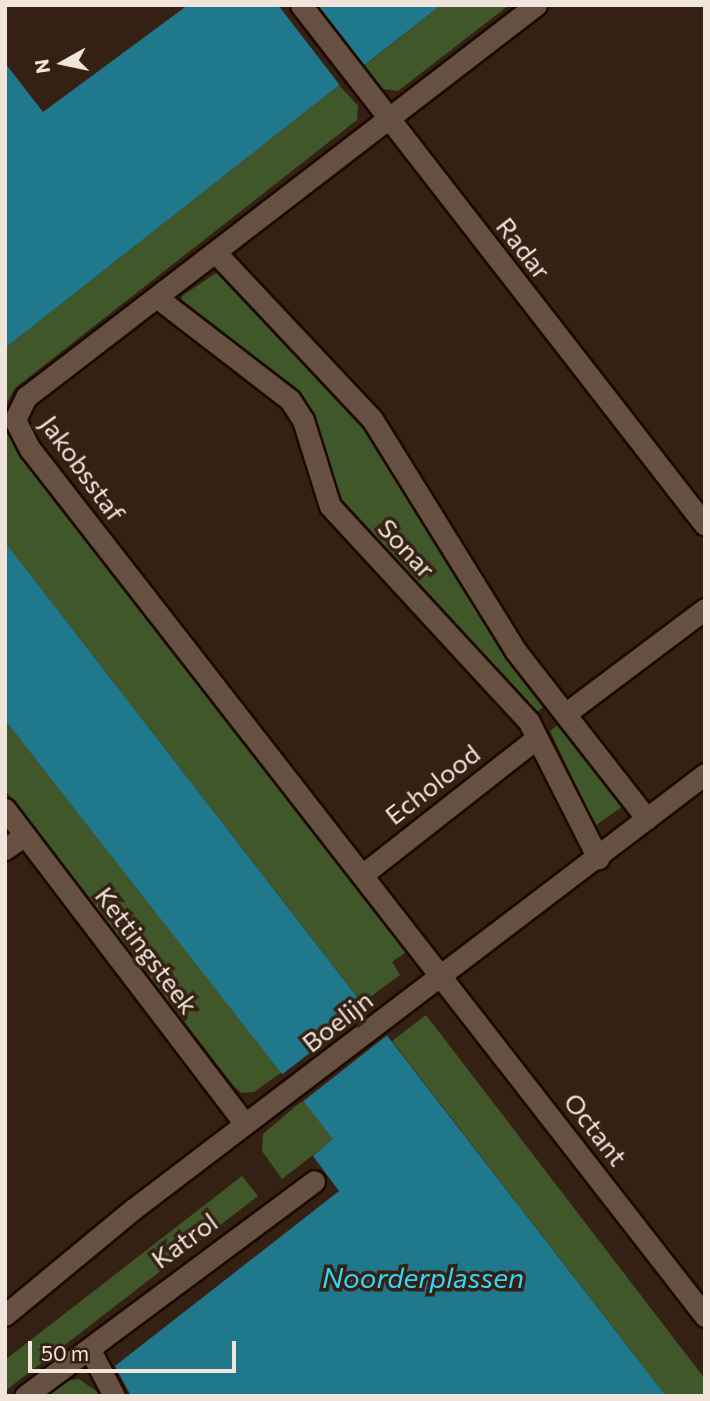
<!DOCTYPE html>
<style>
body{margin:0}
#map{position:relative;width:710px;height:1401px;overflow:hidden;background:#352114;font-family:Commissioner,sans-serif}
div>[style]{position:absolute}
.green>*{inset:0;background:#40572a}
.water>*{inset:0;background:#20788d}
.pier>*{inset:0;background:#352114}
.roads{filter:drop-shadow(2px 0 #1c0a01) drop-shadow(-2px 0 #1c0a01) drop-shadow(0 2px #1c0a01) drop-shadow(0 -2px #1c0a01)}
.pedestrian>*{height:21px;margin:-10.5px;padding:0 10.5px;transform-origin:10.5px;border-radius:10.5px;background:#665042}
.minor>*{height:21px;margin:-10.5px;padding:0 10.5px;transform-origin:10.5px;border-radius:10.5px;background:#665042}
span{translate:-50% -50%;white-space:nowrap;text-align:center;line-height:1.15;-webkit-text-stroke:7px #352114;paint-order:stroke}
.street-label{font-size:26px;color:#f1e4db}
.water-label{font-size:28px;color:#30d6fb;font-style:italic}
.frame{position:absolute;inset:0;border:7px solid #f1e4db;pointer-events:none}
.north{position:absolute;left:28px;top:28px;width:70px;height:70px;-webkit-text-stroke:5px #352114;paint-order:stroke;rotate:261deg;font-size:19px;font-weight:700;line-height:28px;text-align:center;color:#f1e4db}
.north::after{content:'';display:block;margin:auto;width:24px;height:32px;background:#f1e4db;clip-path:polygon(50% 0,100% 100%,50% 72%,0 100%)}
.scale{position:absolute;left:28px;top:1341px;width:208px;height:32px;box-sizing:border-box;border:4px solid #f1e4db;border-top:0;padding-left:9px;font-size:21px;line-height:24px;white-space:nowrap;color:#f1e4db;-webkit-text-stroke:5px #352114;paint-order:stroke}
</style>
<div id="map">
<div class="green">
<i style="clip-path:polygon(441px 5px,509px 5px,398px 91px,382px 89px,364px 66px)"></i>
<i style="clip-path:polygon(339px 85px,358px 106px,357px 120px,15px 388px,5px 406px,5px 348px)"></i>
<i style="clip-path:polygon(222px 269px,365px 422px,549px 702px,534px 715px,343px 501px,325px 465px,312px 412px,295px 389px,181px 306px,182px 296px)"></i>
<i style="clip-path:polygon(5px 425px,8px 435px,406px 952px,392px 962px,400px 975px,362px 1003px,5px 542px)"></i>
<i style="clip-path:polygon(5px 720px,282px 1072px,254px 1092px,241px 1093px,233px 1085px,5px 790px)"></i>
<i style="clip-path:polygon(562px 722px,623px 806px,595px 826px,550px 731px)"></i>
<i style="clip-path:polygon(426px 1015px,705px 1379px,705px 1396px,666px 1396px,392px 1041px)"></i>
<i style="clip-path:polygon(303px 1100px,334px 1139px,282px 1179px,262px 1151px,263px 1134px)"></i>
<i style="clip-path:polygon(242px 1176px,258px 1196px,5px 1391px,5px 1360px)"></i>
<i style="clip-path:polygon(79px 1379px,103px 1396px,35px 1396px,51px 1383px)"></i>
</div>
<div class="water">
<i style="clip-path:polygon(188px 5px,441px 5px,5px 348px,5px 63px,43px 112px)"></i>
<i style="clip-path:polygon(5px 542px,666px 1396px,131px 1396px,115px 1366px,339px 1191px,313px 1156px,333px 1139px,5px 720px)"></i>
</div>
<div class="pier">
<i style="clip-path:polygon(278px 5px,315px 5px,365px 70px,342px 88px)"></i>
<i style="clip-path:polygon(369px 1007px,390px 1033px,301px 1103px,280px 1076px)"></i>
</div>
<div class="roads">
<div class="pedestrian">
<i style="left:90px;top:1350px;width:52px;rotate:62.4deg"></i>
<i style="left:25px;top:1396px;width:360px;rotate:-36.6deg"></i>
</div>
<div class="minor">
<i style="left:301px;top:5px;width:658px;rotate:52.16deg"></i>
<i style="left:536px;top:5px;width:643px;rotate:142.45deg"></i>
<i style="left:26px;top:397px;width:25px;rotate:116deg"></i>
<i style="left:15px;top:420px;width:33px;rotate:63deg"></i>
<i style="left:30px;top:449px;width:1099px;rotate:52.1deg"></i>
<i style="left:217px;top:254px;width:226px;rotate:46.8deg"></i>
<i style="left:372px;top:419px;width:272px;rotate:58.2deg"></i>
<i style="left:515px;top:650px;width:214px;rotate:52deg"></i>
<i style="left:159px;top:299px;width:165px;rotate:37.6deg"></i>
<i style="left:290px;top:400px;width:24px;rotate:57deg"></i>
<i style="left:303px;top:420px;width:90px;rotate:72.6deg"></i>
<i style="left:330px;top:506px;width:294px;rotate:47.3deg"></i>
<i style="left:529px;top:722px;width:153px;rotate:63.1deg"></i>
<i style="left:565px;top:714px;width:175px;rotate:-36.9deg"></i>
<i style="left:5px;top:809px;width:396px;rotate:52.7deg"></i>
<i style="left:5px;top:849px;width:24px;rotate:-35deg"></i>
<i style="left:362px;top:875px;width:222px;rotate:-38.1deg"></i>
<i style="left:5px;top:1315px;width:165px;rotate:-39.6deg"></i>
<i style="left:132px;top:1210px;width:720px;rotate:-37.27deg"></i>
</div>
</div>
<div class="street-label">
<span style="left:524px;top:248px;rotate:52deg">Radar</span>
<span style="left:83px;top:468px;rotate:54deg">Jakobsstaf</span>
<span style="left:407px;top:548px;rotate:47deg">Sonar</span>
<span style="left:432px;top:784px;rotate:-38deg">Echolood</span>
<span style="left:147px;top:950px;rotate:53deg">Kettingsteek</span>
<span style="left:337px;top:1021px;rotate:-38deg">Boelijn</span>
<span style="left:596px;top:1129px;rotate:52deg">Octant</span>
<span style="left:184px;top:1240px;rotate:-36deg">Katrol</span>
</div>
<div class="water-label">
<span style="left:423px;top:1277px">Noorderplassen</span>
</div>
<div class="frame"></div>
<div class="north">N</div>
<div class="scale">50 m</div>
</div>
